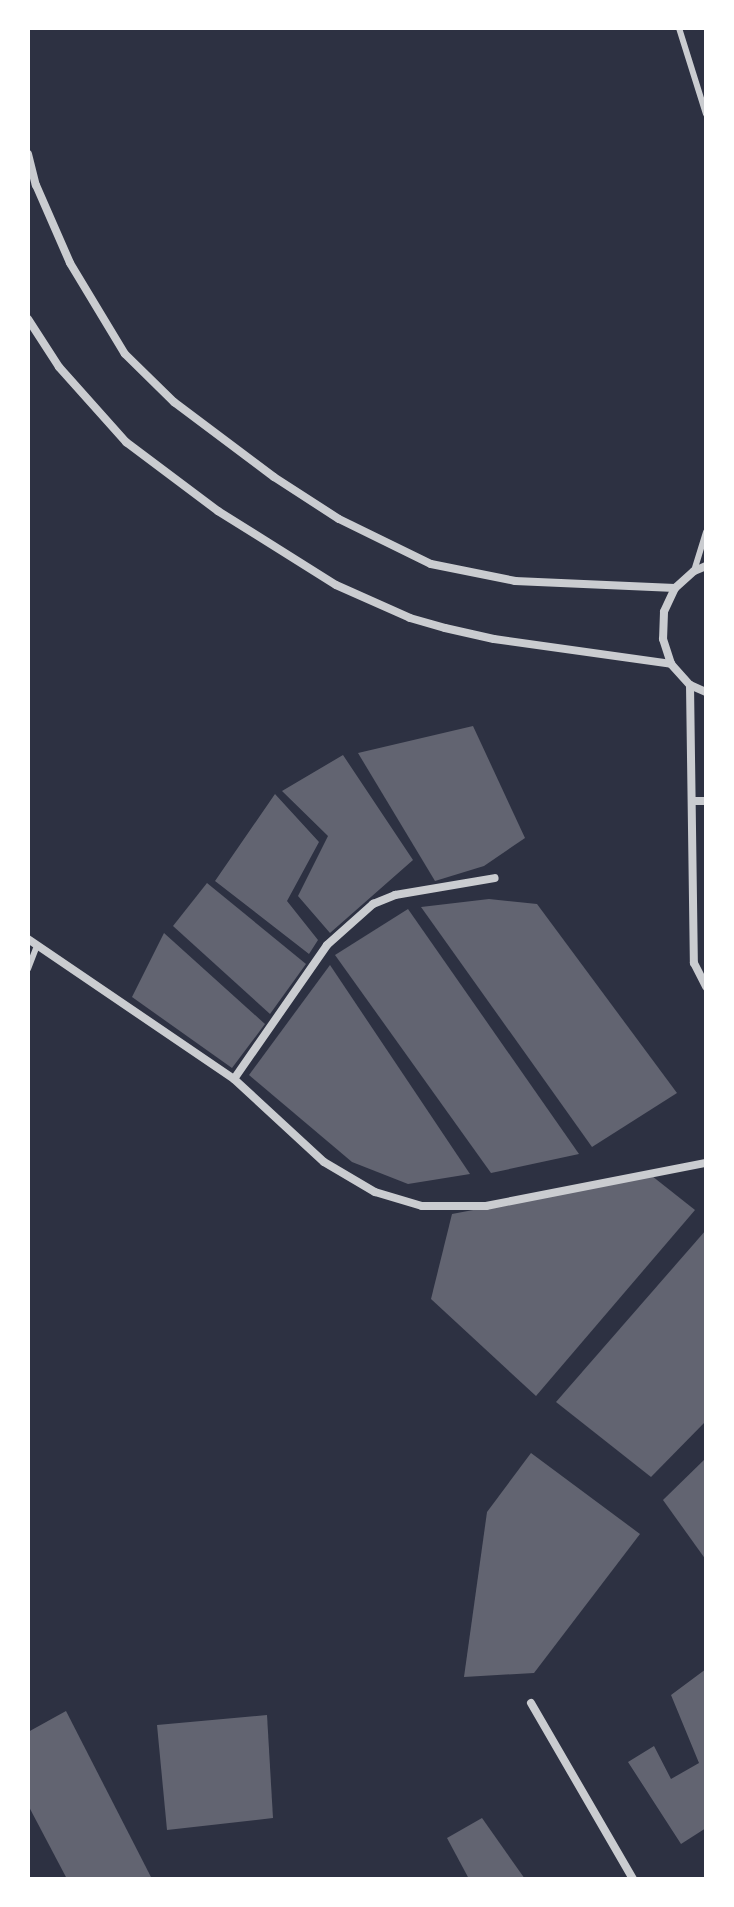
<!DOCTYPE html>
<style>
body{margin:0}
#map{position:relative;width:734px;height:1907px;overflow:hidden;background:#2d3142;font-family:"IBM Plex Sans",sans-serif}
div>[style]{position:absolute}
.building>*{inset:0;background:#626471}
.service>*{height:6px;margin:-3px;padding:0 3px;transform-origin:3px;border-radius:3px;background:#caccd0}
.minor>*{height:8px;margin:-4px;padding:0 4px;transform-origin:4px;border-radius:4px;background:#caccd0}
span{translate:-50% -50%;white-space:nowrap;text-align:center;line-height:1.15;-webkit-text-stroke:8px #fff;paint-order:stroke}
.frame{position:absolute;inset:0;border:30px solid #fff;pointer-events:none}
</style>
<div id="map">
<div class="building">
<i style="clip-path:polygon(473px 726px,525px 838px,484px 866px,435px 881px,358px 753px)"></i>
<i style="clip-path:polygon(343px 755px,413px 860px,330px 933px,298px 896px,328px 836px,282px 791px)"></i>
<i style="clip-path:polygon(275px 794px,319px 842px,287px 901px,318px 940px,309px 954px,215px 881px)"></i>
<i style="clip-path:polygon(207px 883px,306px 964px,270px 1014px,173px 926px)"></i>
<i style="clip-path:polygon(489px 899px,537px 904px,677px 1093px,592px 1147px,421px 907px)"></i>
<i style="clip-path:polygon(408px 909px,579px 1154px,491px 1173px,335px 955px)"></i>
<i style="clip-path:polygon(164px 933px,265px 1024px,232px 1068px,132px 997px)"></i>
<i style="clip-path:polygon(330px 965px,470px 1174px,408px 1184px,352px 1162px,249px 1075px)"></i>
<i style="clip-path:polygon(652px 1176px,695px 1210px,536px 1396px,431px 1299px,452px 1214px)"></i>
<i style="clip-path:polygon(706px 1230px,706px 1421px,651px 1477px,556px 1402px)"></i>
<i style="clip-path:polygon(531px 1453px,640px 1534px,534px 1673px,464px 1677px,487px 1512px)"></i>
<i style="clip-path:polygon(706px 1458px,706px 1560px,663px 1500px)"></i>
<i style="clip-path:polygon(706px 1669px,706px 1828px,681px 1844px,628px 1762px,654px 1746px,671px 1779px,699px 1763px,671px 1695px)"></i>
<i style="clip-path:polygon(66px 1711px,152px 1879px,67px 1879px,28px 1805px,28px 1732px)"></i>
<i style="clip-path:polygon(267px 1715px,273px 1818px,167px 1830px,157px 1725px)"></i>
<i style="clip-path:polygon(482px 1818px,525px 1879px,469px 1879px,447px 1838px)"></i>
</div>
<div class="service">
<i style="left:679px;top:28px;width:90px;rotate:72.6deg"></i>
<i style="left:694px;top:571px;width:41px;rotate:-72.9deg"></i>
<i style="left:28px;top:969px;width:22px;rotate:-69deg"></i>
</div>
<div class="minor">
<i style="left:28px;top:154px;width:32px;rotate:76deg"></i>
<i style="left:36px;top:185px;width:85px;rotate:66.4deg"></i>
<i style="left:70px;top:263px;width:106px;rotate:58.9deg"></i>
<i style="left:125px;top:354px;width:69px;rotate:44.4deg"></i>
<i style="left:174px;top:402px;width:125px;rotate:36.9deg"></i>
<i style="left:274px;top:477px;width:77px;rotate:32.9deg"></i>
<i style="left:339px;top:519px;width:102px;rotate:26.1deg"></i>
<i style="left:431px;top:564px;width:86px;rotate:11.4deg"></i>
<i style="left:515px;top:581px;width:160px;rotate:2.5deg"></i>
<i style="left:28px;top:319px;width:57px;rotate:57.1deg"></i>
<i style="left:59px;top:367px;width:101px;rotate:48.2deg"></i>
<i style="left:126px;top:442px;width:115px;rotate:36.9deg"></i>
<i style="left:218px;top:511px;width:139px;rotate:32.1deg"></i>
<i style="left:336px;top:585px;width:81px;rotate:24deg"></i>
<i style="left:410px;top:618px;width:36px;rotate:16deg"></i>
<i style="left:445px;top:628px;width:50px;rotate:12.7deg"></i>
<i style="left:494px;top:639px;width:179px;rotate:8deg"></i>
<i style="left:706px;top:566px;width:13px;rotate:157deg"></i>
<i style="left:694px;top:571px;width:25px;rotate:138deg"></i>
<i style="left:675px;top:588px;width:26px;rotate:115deg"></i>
<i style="left:664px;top:612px;width:27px;rotate:92deg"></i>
<i style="left:663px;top:639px;width:26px;rotate:72deg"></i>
<i style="left:671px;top:664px;width:28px;rotate:48deg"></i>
<i style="left:690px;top:685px;width:17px;rotate:24deg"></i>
<i style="left:690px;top:685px;width:278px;rotate:89.2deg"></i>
<i style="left:694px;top:963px;width:27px;rotate:63deg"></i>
<i style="left:692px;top:801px;width:14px"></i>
<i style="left:28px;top:939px;width:249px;rotate:34.2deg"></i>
<i style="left:234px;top:1079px;width:122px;rotate:42.7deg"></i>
<i style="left:324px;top:1162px;width:59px;rotate:30.5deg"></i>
<i style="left:375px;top:1192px;width:49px;rotate:16.6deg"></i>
<i style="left:422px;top:1206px;width:64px"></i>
<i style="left:486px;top:1206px;width:224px;rotate:-11.1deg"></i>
<i style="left:234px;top:1079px;width:163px;rotate:-55.2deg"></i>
<i style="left:327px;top:945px;width:62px;rotate:-41.7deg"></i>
<i style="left:373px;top:904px;width:24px;rotate:-22deg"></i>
<i style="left:395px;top:895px;width:101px;rotate:-9.6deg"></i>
<i style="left:531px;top:1703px;width:203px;rotate:59.9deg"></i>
</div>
<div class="frame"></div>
</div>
